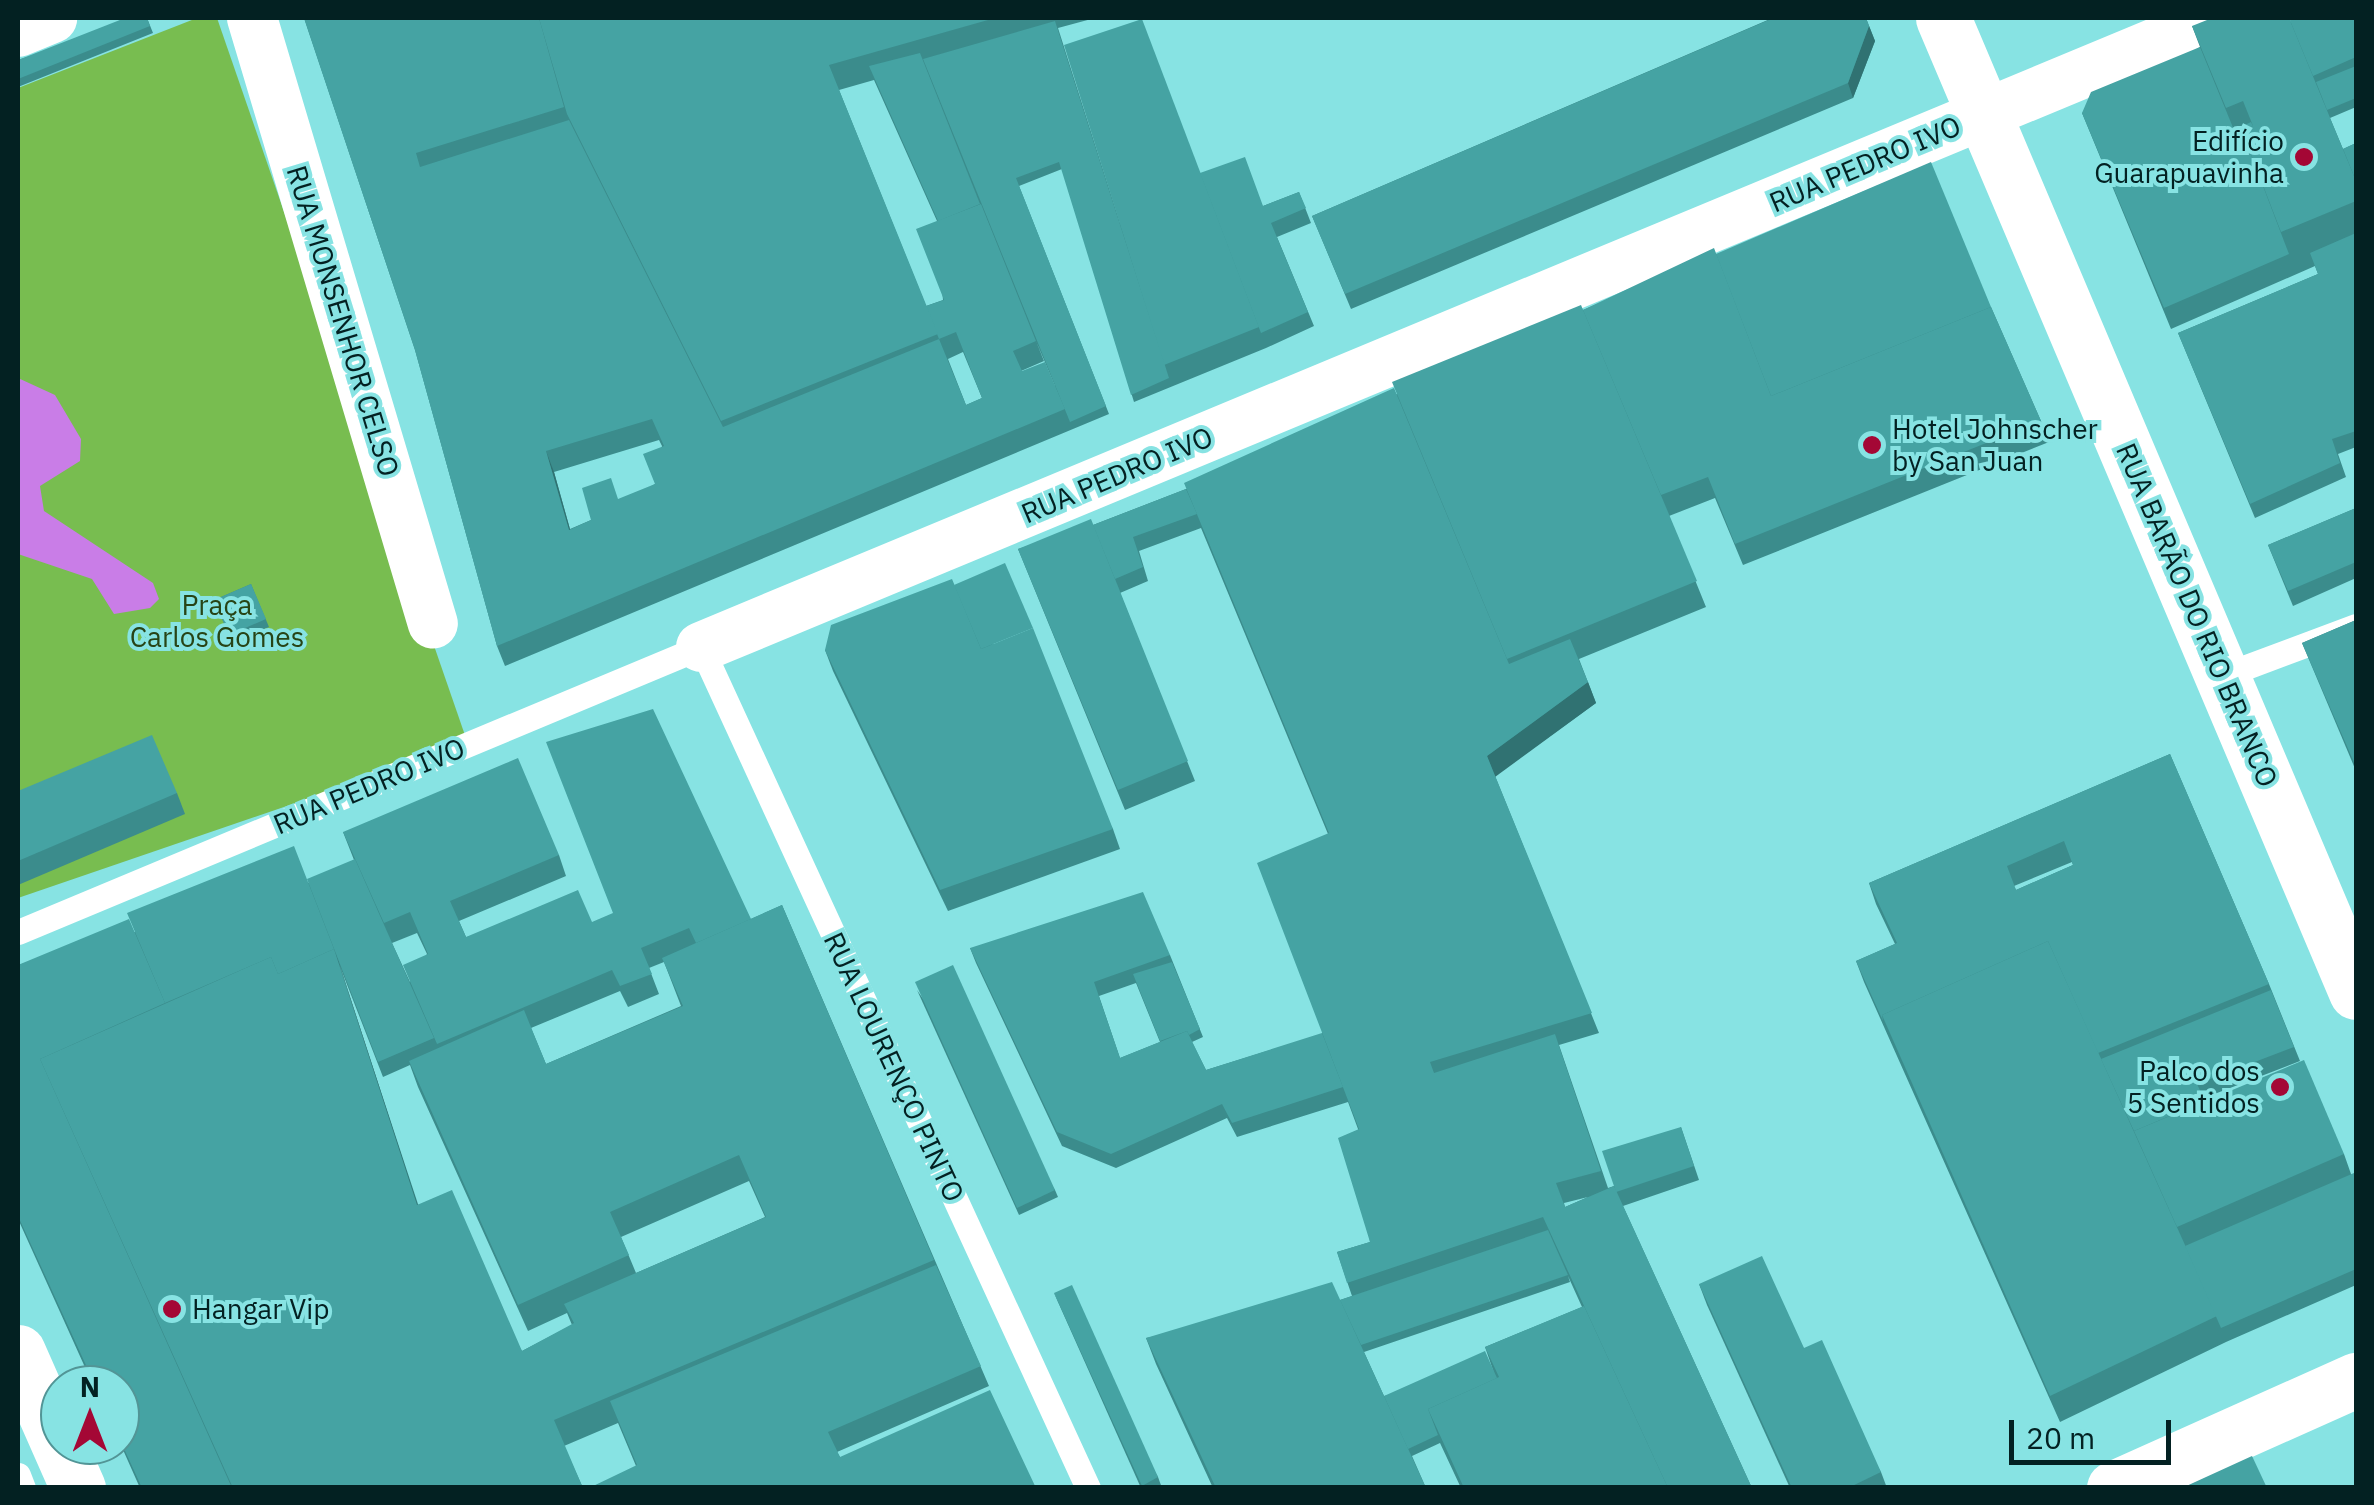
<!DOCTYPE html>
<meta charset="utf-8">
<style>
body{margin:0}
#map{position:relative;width:2374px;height:1505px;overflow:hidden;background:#87e3e3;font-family:"IBM Plex Sans",sans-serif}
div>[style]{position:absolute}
.green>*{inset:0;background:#78bd50}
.water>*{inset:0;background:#c97de7}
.lane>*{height:25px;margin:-12.5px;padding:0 12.5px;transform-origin:12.5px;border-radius:12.5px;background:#fff}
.street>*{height:50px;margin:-25px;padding:0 25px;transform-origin:25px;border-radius:25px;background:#fff}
.secondary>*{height:55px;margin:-27.5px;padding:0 27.5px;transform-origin:27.5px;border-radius:27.5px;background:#fff}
.wall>*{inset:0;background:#3b8c8c}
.shaded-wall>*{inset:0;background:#307272}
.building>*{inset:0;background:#45a3a3}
.dots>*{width:28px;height:28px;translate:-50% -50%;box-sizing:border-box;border:5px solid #87e3e3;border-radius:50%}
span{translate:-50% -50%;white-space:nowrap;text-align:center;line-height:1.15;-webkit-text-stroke:8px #87e3e3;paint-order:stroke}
.poi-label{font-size:28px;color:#032122}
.right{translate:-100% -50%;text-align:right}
.left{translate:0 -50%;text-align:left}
.street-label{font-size:28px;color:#032122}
.park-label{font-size:28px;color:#274416}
.frame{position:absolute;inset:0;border:20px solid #032122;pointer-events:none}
.north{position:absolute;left:40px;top:1365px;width:100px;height:100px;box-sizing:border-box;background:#87e3e3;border:2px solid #529596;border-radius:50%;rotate:0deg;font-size:28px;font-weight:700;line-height:40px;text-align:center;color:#032122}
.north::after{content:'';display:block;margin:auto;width:35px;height:45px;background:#a40735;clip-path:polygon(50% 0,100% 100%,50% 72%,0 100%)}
.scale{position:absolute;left:2009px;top:1420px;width:162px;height:45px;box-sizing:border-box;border:5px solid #032122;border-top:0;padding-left:12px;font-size:30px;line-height:35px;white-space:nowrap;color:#032122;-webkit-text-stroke:8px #87e3e3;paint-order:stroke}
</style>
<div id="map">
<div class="green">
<i style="clip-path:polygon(197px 18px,217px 18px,468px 744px,18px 898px,18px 88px)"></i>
</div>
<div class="water">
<i style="clip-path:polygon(18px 378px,55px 395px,81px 439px,80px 461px,40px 486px,44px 511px,153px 583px,159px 599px,150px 608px,114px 614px,92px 579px,18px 554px)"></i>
</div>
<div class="lane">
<i style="left:2222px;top:676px;width:143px;rotate:-20.5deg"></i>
<i style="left:18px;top:932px;width:740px;rotate:-22.65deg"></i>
<i style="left:701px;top:647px;width:926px;rotate:65.29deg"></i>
<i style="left:18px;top:1475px;width:14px;rotate:69deg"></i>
</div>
<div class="street">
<i style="left:252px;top:18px;width:632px;rotate:73.37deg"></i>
<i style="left:18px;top:32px;width:37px;rotate:-22deg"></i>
<i style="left:701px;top:647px;width:1640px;rotate:-22.55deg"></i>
</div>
<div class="secondary">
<i style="left:1943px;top:18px;width:1058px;rotate:67.02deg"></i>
<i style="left:18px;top:1352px;width:149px;rotate:66.2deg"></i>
<i style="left:2114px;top:1488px;width:265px;rotate:-24.1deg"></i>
</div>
<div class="wall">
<i style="clip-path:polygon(147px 18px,153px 33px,18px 87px,18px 60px)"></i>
<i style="clip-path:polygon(evenodd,304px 18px,1095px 18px,1058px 28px,1120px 223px,1200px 173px,1263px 206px,1299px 192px,1311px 223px,1277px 237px,1314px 326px,1266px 348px,1134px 402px,1062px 169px,1019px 186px,1109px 414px,505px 666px,497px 646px,415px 350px,304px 18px,874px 80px,937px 221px,943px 300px,926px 306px,839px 90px,874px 80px,304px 18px,1036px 341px,1055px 386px,1021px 371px,1044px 361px,1036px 341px,304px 18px,963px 352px,982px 398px,966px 405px,948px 359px,963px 352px,304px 18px,659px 440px,662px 446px,655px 484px,591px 520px,570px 529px,554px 472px,659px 440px)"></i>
<i style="clip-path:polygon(1769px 18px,1866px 18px,1875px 41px,1853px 98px,1351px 309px,1312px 216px,1770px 19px)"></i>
<i style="clip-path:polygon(2356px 18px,2356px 107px,2330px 118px,2343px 149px,2356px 143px,2356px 447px,2338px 454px,2346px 477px,2255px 518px,2178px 333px,2318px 274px,2315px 266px,2171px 329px,2082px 113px,2200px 47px,2192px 26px)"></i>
<i style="clip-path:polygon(evenodd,1716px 254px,1991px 307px,2041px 421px,2049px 442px,1743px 565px,1715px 498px,1669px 516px,1706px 607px,1579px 659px,1596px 703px,1495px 776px,1599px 1033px,1559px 1045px,1608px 1188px,1614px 1186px,1681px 1127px,1699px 1180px,1623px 1206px,1752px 1488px,1461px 1488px,1440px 1443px,1412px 1456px,1426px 1488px,1213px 1488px,1156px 1364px,1146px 1338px,1340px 1300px,1352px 1296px,1337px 1252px,1370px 1242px,1358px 1129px,1348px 1102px,1237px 1137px,1227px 1118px,1116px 1168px,1062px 1146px,976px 963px,970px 948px,1170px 955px,1203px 1037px,1192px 1042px,1206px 1070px,1322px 1034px,1328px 834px,1201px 528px,1139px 551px,1148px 581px,1120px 593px,1195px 781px,1125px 810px,1018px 549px,1093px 525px,1186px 489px,1583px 310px,1716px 254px,1136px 983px,1160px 1042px,1120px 1058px,1099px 996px,1136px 983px,1716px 254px,1588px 1197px,1565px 1207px,1564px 1203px,1588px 1197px,1716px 254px,1568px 1276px,1582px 1307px,1485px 1347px,1494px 1373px,1384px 1396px,1364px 1352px,1570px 1282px,1568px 1276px)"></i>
<i style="clip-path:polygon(2356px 508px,2356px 578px,2293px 606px,2268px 545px)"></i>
<i style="clip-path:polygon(251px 584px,269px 627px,232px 642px,214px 600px)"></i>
<i style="clip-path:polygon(954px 585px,1113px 829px,1120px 849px,948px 911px,833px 671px,825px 650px)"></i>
<i style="clip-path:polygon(2356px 620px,2356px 771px,2302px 643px)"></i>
<i style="clip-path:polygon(evenodd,2170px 754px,2269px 984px,2300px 1061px,2204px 1098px,2205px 1101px,2344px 1154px,2351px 1174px,2356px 1179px,2356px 1285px,2226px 1342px,2060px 1422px,1864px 982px,1856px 961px,1895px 944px,1876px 904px,1869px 883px,2170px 754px,2072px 862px,2073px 865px,2016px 890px,2014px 886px,2072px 862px)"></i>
<i style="clip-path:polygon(18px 791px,177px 793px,185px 814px,18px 885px)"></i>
<i style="clip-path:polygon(evenodd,343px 832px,559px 855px,566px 876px,459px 921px,466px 937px,592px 922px,751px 919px,782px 905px,989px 1386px,837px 1452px,840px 1457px,1036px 1488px,636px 1466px,618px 1423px,564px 1446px,583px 1488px,140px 1488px,120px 1443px,120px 1385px,93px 1385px,18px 1219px,18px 965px,308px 883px,354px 860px,343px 832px,417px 933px,427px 954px,410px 982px,392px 943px,417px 933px,343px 832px,664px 962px,681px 1006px,546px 1064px,531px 1028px,620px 991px,628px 1007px,659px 994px,649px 968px,664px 962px,343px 832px,339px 964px,383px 1077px,410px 1065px,418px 1087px,528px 1331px,567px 1313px,572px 1325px,522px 1351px,418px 1204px,339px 964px,343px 832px,749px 1181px,765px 1217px,636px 1273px,621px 1237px,749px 1181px)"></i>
<i style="clip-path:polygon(917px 990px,1055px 1190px,1058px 1197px,1019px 1215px)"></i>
<i style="clip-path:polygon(1699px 1284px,1804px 1348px,1881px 1472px,1887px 1488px,1790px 1488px,1707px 1305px)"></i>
<i style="clip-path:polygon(1054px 1293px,1158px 1477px,1162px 1488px,1141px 1488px)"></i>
</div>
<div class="shaded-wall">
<i style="clip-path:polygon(1869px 26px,1875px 41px,1853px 98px,1848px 83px)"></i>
<i style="clip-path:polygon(546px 451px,554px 472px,576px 551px,569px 530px)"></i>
<i style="clip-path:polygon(1588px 682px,1596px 703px,1495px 777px,1487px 756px)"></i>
<i style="clip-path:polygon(334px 949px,343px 975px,426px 1231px,417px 1205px)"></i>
</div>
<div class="building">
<i style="clip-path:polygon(125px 18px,147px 18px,150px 26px,18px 79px,18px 60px)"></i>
<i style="clip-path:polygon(evenodd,304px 18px,539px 18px,564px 107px,416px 153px,420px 167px,569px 120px,723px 427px,939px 339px,926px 306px,944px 300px,916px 229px,981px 204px,1036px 341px,1013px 351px,1022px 371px,1045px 362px,1065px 409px,497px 646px,415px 350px,304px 18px,956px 332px,982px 398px,966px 405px,939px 339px,956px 332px,304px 18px,652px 419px,664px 446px,643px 454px,655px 484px,618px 499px,611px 478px,582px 488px,591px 520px,569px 530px,546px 451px,652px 419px)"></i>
<i style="clip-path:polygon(539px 18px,995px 18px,829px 65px,938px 334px,721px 421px,567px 114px)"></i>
<i style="clip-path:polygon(1770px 18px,1866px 18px,1869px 26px,1848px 83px,1345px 294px,1312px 216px,1771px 19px)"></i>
<i style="clip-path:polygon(2212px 18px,2289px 18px,2356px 181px,2356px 201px,2281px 232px,2242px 131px,2253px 126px,2243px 101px,2226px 108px,2192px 26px)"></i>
<i style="clip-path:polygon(2289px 18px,2356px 18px,2356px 57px,2313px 76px)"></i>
<i style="clip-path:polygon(1142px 19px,1259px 327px,1164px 365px,1064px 45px)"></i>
<i style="clip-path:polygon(1055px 21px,1169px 378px,1131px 395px,1059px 162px,1016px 178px,1106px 406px,1070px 422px,923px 59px)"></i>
<i style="clip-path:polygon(2200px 47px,2234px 130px,2251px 122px,2253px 126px,2242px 131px,2289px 254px,2164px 308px,2082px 113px,2091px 92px)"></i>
<i style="clip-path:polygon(920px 53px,980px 204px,938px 221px,869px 66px)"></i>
<i style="clip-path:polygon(2356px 66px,2356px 98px,2327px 110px,2316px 82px)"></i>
<i style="clip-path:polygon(2356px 143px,2356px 181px,2343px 149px)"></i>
<i style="clip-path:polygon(1245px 157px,1263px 206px,1299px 192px,1306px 208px,1271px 223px,1308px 312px,1261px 333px,1200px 173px)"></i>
<i style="clip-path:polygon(1931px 162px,1991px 307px,1771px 396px,1716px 254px)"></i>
<i style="clip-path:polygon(2356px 233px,2356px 431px,2332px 439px,2340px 463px,2250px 504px,2178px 333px,2318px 274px,2310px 253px)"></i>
<i style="clip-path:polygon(1714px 248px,1771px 396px,1991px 307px,2041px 421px,1735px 544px,1708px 477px,1661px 495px,1583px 310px)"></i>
<i style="clip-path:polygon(1581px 305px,1697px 581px,1507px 659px,1392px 382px)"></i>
<i style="clip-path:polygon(1394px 388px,1509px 664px,1570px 639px,1588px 682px,1487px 756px,1592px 1013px,1430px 1062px,1434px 1073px,1555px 1034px,1601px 1171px,1556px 1183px,1565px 1207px,1614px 1186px,1752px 1488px,1668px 1488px,1543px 1217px,1347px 1283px,1337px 1252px,1370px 1242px,1338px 1138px,1359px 1129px,1257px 863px,1329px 833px,1184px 483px)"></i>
<i style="clip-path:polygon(1186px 489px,1197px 514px,1133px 537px,1143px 567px,1115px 579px,1093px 525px)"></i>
<i style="clip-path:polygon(2356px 508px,2356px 562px,2288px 591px,2268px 545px)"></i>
<i style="clip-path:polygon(1091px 519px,1188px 761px,1118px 790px,1018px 549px)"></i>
<i style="clip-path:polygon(1005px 563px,1033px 628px,981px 649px,954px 585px)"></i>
<i style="clip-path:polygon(952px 579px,981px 649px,1033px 628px,1113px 829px,940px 890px,825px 650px,831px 625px)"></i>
<i style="clip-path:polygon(251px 584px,266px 619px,229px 635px,214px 600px)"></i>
<i style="clip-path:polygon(2356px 620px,2356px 767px,2302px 643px)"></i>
<i style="clip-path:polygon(653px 709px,751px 919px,696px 943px,689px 928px,641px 948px,652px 974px,620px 986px,612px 970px,437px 1044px,403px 965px,428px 954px,410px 912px,384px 923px,343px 832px,518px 758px,559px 855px,450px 901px,466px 937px,578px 890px,592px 922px,613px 913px,546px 742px)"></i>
<i style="clip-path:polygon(152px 735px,177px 793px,18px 861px,18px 791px)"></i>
<i style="clip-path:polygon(evenodd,2170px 754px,2269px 984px,2098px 1053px,2048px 941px,1882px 1015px,1883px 1021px,1856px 961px,1897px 943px,1869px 883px,2170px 754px,2064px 841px,2073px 865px,2016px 890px,2007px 866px,2064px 841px)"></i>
<i style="clip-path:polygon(294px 846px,334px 949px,278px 974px,271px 957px,165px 1003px,127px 913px)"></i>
<i style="clip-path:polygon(355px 859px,434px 1038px,378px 1062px,307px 879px)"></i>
<i style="clip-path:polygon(1143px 892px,1170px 955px,1094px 982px,1120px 1058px,1187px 1031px,1206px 1070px,1322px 1033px,1343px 1087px,1232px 1123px,1222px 1104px,1111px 1154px,1057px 1132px,970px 948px)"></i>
<i style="clip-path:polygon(782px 905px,934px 1260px,554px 1420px,583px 1488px,233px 1488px,40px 1059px,271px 957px,278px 974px,334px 949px,417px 1205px,452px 1190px,522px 1351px,574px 1323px,564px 1304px,766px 1217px,739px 1155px,610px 1212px,629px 1255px,518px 1305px,409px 1061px,524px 1010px,546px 1064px,683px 1006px,662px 958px)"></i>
<i style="clip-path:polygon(129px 919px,165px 1003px,40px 1059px,232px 1488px,142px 1488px,120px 1440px,120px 1385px,95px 1385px,18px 1216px,18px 965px)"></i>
<i style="clip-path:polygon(2048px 941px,2217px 1316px,2050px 1396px,1882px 1015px)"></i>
<i style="clip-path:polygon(1172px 962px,1200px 1029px,1189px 1035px,1187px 1031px,1160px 1041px,1133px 974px)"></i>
<i style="clip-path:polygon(953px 965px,1055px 1190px,1017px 1208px,915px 982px)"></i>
<i style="clip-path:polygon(2271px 990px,2294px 1047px,2197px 1084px,2205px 1101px,2134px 1131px,2101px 1059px)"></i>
<i style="clip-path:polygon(2304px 1060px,2344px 1154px,2177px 1227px,2134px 1131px)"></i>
<i style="clip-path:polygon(1681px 1127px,1694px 1166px,1616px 1192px,1602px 1151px)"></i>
<i style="clip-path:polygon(2354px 1173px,2356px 1179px,2356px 1269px,2221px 1328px,2185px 1246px)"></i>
<i style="clip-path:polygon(1548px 1230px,1568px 1275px,1361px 1345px,1340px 1300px)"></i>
<i style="clip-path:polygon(1762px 1256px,1804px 1348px,1822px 1340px,1881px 1472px,1848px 1488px,1792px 1488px,1699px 1284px)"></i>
<i style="clip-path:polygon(936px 1265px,981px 1366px,828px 1432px,840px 1457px,990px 1390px,1036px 1488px,589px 1488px,637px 1465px,610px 1401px)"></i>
<i style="clip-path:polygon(1332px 1282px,1426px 1488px,1216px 1488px,1146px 1338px)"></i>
<i style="clip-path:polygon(1072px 1285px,1158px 1477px,1142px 1486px,1054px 1293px)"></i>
<i style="clip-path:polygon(1584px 1306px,1668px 1488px,1464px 1488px,1428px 1409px,1499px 1377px,1485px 1347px)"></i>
<i style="clip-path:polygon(1485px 1351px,1497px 1378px,1428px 1409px,1438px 1435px,1408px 1449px,1384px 1396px)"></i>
<i style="clip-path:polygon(2252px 1456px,2267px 1488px,2182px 1488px)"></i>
</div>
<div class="dots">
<i style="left:2304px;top:157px;background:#a40735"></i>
<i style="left:1872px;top:445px;background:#a40735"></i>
<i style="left:2280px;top:1087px;background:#a40735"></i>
<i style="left:172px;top:1309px;background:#a40735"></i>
</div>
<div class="poi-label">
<span class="right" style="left:2284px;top:157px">Edifício<br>Guarapuavinha</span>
<span class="left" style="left:1892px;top:445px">Hotel Johnscher<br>by San Juan</span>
<span class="right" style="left:2260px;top:1087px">Palco dos<br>5 Sentidos</span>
<span class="left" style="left:192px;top:1309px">Hangar Vip</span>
</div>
<div class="street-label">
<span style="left:1865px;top:164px;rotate:-23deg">RUA PEDRO IVO</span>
<span style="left:343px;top:321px;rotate:73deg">RUA MONSENHOR CELSO</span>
<span style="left:1117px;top:475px;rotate:-23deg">RUA PEDRO IVO</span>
<span style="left:2197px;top:615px;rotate:67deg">RUA BARÃO DO RIO BRANCO</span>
<span style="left:369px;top:786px;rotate:-23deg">RUA PEDRO IVO</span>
<span style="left:894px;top:1067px;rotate:65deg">RUA LOURENÇO PINTO</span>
</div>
<div class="park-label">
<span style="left:217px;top:621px">Praça<br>Carlos Gomes</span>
</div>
<div class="frame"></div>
<div class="north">N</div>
<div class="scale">20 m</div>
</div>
